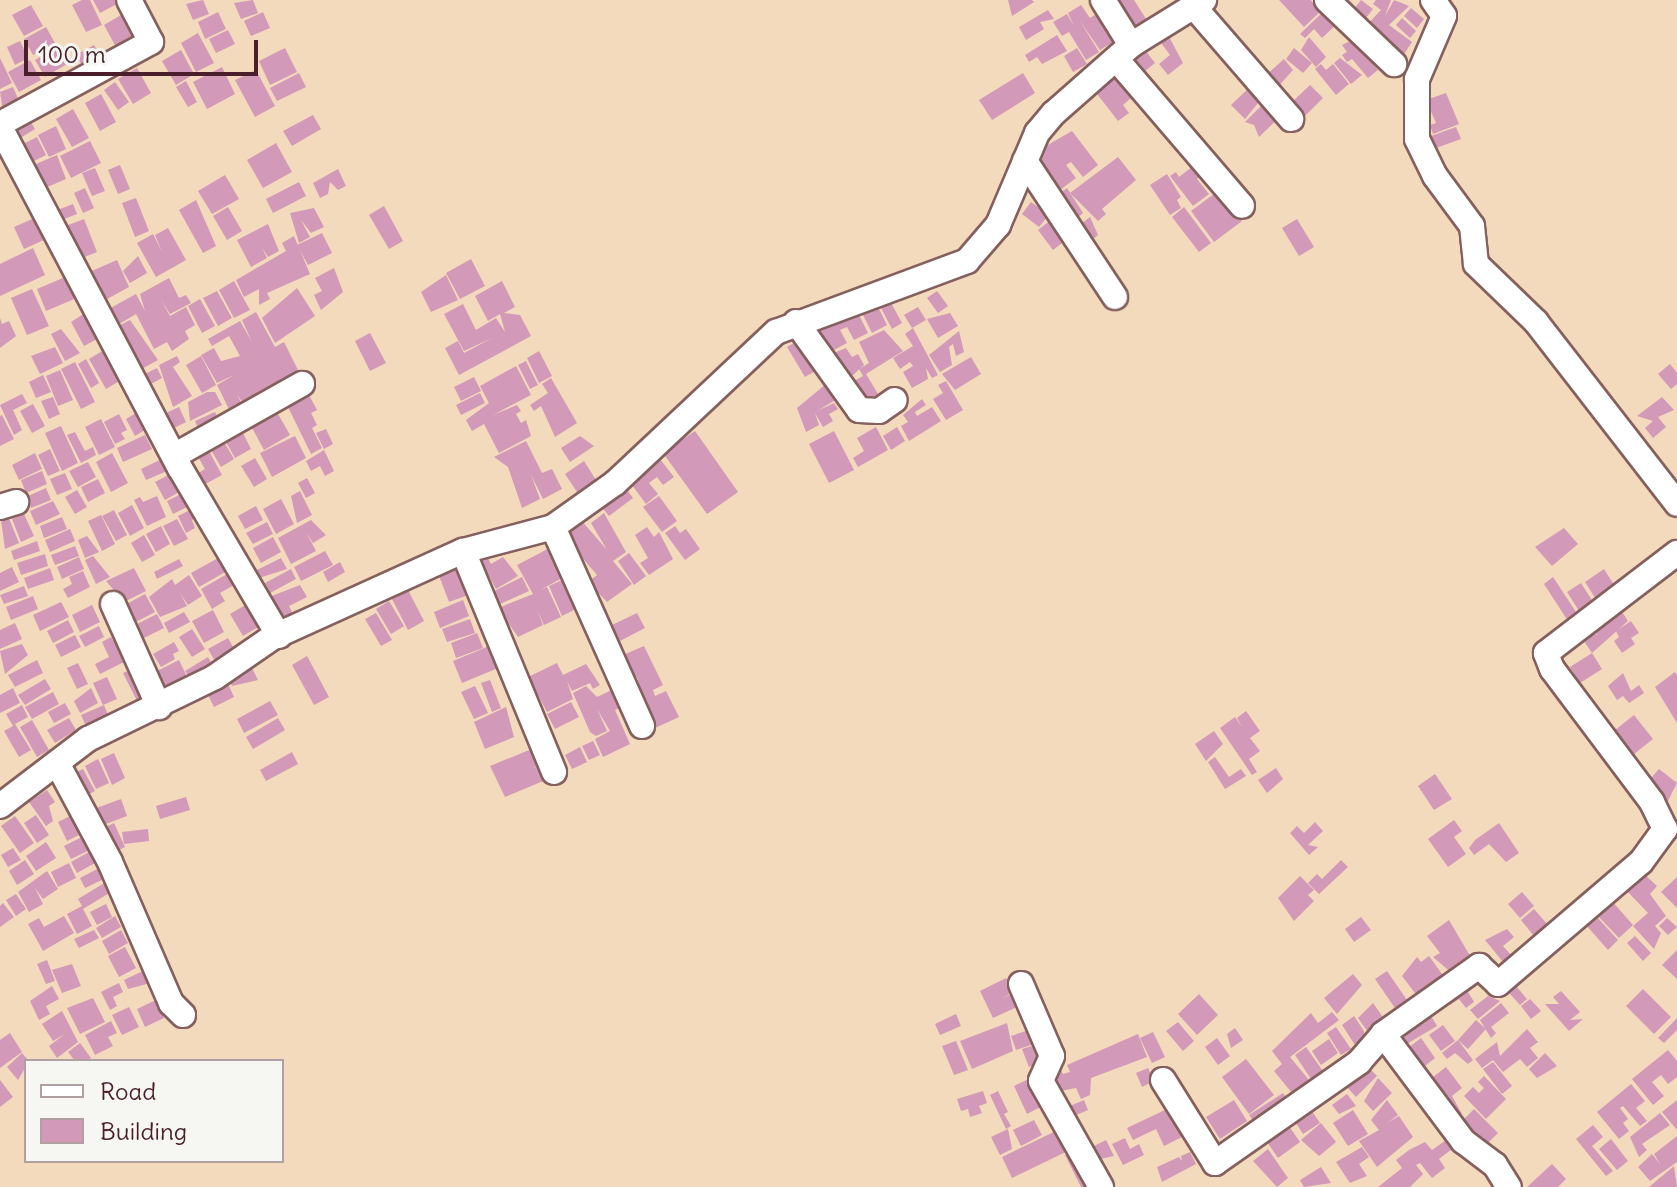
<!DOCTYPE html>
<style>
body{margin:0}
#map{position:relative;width:1677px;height:1187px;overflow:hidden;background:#f3dabc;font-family:Delius,sans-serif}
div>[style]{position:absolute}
.building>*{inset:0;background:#d399b8}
.roads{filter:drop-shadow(2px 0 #85605e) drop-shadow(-2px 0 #85605e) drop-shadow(0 2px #85605e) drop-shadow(0 -2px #85605e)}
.minor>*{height:24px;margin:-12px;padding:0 12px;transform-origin:12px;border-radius:12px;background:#fff}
span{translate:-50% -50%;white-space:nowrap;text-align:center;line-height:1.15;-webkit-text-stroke:6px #f6f6f2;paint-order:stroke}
.legend{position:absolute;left:24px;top:1059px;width:260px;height:104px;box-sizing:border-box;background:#f6f6f2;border:2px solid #b1a0a2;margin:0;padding:10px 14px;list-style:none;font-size:24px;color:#4a1f2b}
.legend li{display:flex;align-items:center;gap:16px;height:40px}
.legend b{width:40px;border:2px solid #b1a0a2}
.scale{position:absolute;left:24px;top:40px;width:234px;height:36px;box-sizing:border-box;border:4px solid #4a1f2b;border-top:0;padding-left:10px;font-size:24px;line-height:28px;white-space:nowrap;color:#4a1f2b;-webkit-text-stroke:6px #f6f6f2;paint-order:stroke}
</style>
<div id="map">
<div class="building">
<i style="clip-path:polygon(82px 0,90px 0,102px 25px,86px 32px,72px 5px)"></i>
<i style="clip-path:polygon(93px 0,115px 0,117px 4px,100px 13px)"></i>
<i style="clip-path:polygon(203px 0,209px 14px,193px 20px,186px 4px)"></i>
<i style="clip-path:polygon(253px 0,258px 13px,241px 19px,234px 3px)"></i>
<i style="clip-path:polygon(1008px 0,1032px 0,1034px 2px,1012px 16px)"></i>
<i style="clip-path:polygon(1114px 0,1134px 0,1148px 22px,1133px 31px)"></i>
<i style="clip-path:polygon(1279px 0,1310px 0,1323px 9px,1304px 27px)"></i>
<i style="clip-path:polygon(1361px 0,1373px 9px,1366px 18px,1354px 9px)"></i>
<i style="clip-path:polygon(1376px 0,1391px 0,1385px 16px,1394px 0,1409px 6px,1389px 25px,1412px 42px,1401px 59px,1366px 26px,1381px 10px,1373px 4px)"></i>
<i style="clip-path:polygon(31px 5px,43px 26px,24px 36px,12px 15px)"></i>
<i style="clip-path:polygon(1081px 5px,1090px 18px,1098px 13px,1115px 41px,1100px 50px,1080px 21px,1099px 52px,1086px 60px,1069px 32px,1062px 36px,1053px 22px,1067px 14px,1074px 26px,1068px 13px)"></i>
<i style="clip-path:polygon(1411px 8px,1424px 19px,1417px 28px,1404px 16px)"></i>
<i style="clip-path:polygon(1326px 9px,1338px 23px,1322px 38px,1314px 29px,1305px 38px,1300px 34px)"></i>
<i style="clip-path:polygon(1048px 10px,1054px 19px,1040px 22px,1044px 29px,1026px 40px,1019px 27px)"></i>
<i style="clip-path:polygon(218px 12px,226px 29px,205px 39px,198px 22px)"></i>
<i style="clip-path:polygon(263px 12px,270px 28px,251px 36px,244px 21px)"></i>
<i style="clip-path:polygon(121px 15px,134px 38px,116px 47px,104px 25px)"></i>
<i style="clip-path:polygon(1402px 18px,1416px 31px,1410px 38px,1396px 25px)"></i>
<i style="clip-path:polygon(46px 27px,55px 43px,33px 55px,24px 39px)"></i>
<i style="clip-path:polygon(228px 30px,235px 44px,216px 53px,209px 39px)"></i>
<i style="clip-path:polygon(198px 33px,214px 63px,196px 72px,181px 43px)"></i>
<i style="clip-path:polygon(1167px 33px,1183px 63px,1168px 75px,1159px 64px,1170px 55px,1159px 40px)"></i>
<i style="clip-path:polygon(1057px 35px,1067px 51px,1042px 64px,1037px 57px,1029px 62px,1025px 55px)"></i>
<i style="clip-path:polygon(1360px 36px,1376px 55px,1370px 60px,1378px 70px,1368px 78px,1352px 59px,1347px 62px,1342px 55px,1347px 52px,1342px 45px)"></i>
<i style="clip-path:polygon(1309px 37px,1326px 57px,1316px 67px,1301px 50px)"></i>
<i style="clip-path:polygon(20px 41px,28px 58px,15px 65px,7px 47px)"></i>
<i style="clip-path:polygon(94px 45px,101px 56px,83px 67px,76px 55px)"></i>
<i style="clip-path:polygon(57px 47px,67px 64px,45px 77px,35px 60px)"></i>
<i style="clip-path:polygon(285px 48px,297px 72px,270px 85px,259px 61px)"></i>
<i style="clip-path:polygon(1077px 48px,1087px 64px,1073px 72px,1064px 56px)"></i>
<i style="clip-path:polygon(1294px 48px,1312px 63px,1303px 73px,1286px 59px)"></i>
<i style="clip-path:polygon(181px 50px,194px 74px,176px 85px,162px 61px)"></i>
<i style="clip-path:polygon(1145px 50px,1155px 63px,1139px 76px,1129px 62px)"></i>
<i style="clip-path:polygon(0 58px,12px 83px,0 89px)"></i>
<i style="clip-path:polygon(1340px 58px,1362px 75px,1351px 84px,1334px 63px)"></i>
<i style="clip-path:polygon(1284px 59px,1293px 70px,1276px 89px,1265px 76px)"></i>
<i style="clip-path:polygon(30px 60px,41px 80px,19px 92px,8px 72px)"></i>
<i style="clip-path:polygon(1321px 64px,1326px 70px,1333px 64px,1349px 84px,1336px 95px,1315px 69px)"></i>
<i style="clip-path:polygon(222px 67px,235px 94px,207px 109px,193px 82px)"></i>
<i style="clip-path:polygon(137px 68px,151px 93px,133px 104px,118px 79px)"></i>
<i style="clip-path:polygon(1119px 68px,1136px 94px,1123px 105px,1129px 113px,1118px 121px,1094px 90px)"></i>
<i style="clip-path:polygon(256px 70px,275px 106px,255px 117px,235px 80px)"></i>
<i style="clip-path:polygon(299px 73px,306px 87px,277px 101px,270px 88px)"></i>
<i style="clip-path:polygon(1023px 73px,1035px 93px,992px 120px,979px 100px)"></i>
<i style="clip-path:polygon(186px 81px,197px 102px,188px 107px,176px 87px)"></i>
<i style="clip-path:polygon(115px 82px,129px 102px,118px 110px,104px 90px)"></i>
<i style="clip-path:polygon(1252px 85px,1263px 97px,1245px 119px,1231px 105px)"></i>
<i style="clip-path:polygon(1310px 85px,1323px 98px,1302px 119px,1289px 105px)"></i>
<i style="clip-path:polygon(13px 87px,20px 103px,3px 111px,0 92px)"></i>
<i style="clip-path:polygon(1446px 93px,1459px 124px,1433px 134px,1430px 125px,1436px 123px,1426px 100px)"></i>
<i style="clip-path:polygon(101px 94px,116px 122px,100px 131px,85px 103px)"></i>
<i style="clip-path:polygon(1268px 99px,1283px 114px,1259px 137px,1254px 125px,1245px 122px)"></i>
<i style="clip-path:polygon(73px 109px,89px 138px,72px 147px,56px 119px)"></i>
<i style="clip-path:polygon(26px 114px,35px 129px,17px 140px,8px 125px)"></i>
<i style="clip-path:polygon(313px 115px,321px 129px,292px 146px,283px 131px)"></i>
<i style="clip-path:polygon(56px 126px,66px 149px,49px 157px,38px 135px)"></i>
<i style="clip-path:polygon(1456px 127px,1461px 139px,1428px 151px,1423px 139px)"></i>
<i style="clip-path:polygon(1072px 131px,1098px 165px,1083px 177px,1071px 162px,1066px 165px,1076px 178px,1060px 190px,1055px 184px,1049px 189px,1032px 154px)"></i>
<i style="clip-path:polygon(37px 137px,46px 155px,28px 164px,19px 146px)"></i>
<i style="clip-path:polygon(90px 141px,101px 163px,71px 178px,60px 156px)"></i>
<i style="clip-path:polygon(276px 143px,292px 172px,263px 188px,247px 160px)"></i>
<i style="clip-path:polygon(57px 155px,66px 179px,38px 191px,29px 167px)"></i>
<i style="clip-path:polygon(1118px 157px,1136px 180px,1102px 209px,1106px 214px,1098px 221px,1070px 193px)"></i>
<i style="clip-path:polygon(1197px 163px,1204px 173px,1197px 179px,1209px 194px,1193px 206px,1170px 176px,1176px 172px,1179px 177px)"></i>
<i style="clip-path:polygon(120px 165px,130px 189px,118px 194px,108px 170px)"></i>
<i style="clip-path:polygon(95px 168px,105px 191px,92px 196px,82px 173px)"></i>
<i style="clip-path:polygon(338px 169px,346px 186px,338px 190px,330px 182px,328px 194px,320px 198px,313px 183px)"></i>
<i style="clip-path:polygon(1167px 174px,1181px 197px,1177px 200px,1181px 208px,1170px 215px,1150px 185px)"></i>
<i style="clip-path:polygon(225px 175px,239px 199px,212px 214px,198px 191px)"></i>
<i style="clip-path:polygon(299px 182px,306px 196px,273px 213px,266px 199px)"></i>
<i style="clip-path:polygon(85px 188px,94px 208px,83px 213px,74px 193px)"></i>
<i style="clip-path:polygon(1067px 188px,1083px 213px,1073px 222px,1054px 198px)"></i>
<i style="clip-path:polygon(1218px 191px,1242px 221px,1214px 242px,1191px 211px)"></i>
<i style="clip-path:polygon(136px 198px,149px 231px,135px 237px,122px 203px)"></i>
<i style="clip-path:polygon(196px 200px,216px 246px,203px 253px,179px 210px)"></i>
<i style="clip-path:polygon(1031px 202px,1049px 215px,1039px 227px,1022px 214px)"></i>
<i style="clip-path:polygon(73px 204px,77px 214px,59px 221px,55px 211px)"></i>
<i style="clip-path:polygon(384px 206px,403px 241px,389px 249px,369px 215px)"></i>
<i style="clip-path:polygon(228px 207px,242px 231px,227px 240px,213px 216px)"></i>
<i style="clip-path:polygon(1184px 207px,1211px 243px,1199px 252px,1172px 217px)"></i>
<i style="clip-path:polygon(314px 208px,324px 227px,311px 233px,301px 220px,310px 237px,299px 243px,290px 213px)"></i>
<i style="clip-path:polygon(39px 216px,48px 238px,24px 249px,14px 227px)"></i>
<i style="clip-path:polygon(1056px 216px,1071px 236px,1053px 250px,1038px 230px)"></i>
<i style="clip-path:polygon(1090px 217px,1098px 235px,1086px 245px,1074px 229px)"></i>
<i style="clip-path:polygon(84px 219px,97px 252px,77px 260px,63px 227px)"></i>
<i style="clip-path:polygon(1297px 219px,1314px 247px,1299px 256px,1282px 228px)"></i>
<i style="clip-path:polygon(268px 224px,279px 251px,268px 257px,262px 248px,267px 258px,251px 267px,237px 240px)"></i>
<i style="clip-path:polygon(168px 228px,186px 260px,156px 277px,137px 243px,153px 234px,162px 252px,155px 235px)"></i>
<i style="clip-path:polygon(322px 233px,332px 253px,308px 265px,297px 245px)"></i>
<i style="clip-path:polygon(294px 236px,310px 274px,267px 293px,270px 299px,259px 305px,259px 289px,244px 297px,236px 280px,286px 251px,282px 243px)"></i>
<i style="clip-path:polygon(33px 248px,45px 275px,0 296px,0 264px)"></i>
<i style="clip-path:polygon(138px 256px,147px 273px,130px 283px,123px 271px)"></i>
<i style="clip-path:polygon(471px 259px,485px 286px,460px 299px,446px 273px)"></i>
<i style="clip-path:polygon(117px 260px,129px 287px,100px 303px,87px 273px)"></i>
<i style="clip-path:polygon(334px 268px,343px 292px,321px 310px,314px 295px,322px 291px,315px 278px)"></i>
<i style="clip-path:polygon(70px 275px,79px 297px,46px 311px,37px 289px)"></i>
<i style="clip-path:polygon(446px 275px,458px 300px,431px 312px,421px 292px)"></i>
<i style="clip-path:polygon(169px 278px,179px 298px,186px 295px,191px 303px,170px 314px,161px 300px,170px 316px,186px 307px,195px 325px,185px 331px,189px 339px,172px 351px,167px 342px,154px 349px,136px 314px,114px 327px,105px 311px,136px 294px,145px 311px,140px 294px)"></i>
<i style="clip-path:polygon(234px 281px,250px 310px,234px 318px,219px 290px)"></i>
<i style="clip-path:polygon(502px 281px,515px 307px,504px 313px,520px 315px,531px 336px,459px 375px,445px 348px,458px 341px,464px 353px,492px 338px,464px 351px,444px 314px,463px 304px,476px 330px,496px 318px,505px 332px,500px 314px,488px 321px,475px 296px)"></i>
<i style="clip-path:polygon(297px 288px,315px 316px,275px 343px,262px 318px)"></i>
<i style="clip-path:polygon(32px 289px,49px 326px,27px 335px,11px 298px)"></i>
<i style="clip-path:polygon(217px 291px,232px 318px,218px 326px,203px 298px)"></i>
<i style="clip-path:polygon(937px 291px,948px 306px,938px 313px,927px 298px)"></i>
<i style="clip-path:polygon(200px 299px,215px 326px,202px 333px,188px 306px)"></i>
<i style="clip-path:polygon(890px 301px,902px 323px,892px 329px,880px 306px)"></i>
<i style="clip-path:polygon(877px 305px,887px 325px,872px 333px,862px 313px)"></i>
<i style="clip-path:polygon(918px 307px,926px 320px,912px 328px,904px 315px)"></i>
<i style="clip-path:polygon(857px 311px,868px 333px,854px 340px,847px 327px,840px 330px,847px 343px,823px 356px,811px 333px)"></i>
<i style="clip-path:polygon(256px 312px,275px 347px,284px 342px,298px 370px,286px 377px,291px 386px,245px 405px,237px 395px,242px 404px,230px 411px,217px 385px,234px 375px,217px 383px,201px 355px,214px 348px,221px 361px,240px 356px,229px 336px,212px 346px,208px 339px,240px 321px,252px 342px,242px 320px)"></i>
<i style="clip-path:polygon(85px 313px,99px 338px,84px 346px,71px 322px)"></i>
<i style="clip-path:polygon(950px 313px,958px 326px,938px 338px,927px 319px)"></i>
<i style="clip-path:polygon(0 318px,2px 324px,9px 321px,16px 336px,0 348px)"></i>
<i style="clip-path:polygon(130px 320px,158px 360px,138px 371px,115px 328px)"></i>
<i style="clip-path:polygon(913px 328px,938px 375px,932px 378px,926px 368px,928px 379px,912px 388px,903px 372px,913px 366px,910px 362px,900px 369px,893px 358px,913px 346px,905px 334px)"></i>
<i style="clip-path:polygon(61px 329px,80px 353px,65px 361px,51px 334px)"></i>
<i style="clip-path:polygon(884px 330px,903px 351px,866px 374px,878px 394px,858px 405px,847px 385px,863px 376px,859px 369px,869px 363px,859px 342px)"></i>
<i style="clip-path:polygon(959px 331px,964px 352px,956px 356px,953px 344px,949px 347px,952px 365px,940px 372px,929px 355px)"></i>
<i style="clip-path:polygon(370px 333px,386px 363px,370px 371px,355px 341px)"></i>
<i style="clip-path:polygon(804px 337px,822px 367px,805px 377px,787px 347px)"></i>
<i style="clip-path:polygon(55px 347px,63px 363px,40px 374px,31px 356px)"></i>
<i style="clip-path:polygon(109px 347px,126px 377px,106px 389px,89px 359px)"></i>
<i style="clip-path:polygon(846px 348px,852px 357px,858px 354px,864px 365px,842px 385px,826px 356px)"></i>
<i style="clip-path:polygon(539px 351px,552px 376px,539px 383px,527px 358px)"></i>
<i style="clip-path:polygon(177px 356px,180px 362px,173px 367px,192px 396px,173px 407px,159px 365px)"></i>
<i style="clip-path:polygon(201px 356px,216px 385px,202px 393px,186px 365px)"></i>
<i style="clip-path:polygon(971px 357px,981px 374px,955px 390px,942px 374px)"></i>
<i style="clip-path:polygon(86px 359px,99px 383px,91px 388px,78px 364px)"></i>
<i style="clip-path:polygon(526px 361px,538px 385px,530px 389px,518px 365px)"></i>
<i style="clip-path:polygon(75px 362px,95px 402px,81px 409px,61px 369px)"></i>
<i style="clip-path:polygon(1670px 364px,1677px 373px,1677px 384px,1671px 389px,1658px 374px)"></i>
<i style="clip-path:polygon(516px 366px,531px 395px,493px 415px,517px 405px,521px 411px,516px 414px,521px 423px,526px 420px,531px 436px,499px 453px,484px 424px,472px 431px,466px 420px,489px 403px,480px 386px)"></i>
<i style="clip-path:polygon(157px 368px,162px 378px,149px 385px,143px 375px)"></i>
<i style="clip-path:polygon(60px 370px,73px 400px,58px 406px,46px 376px)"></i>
<i style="clip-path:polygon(43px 375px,51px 392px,36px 398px,29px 382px)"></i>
<i style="clip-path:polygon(474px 377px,481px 391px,461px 401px,454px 387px)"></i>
<i style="clip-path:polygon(551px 378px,577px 423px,555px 437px,541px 406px,534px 411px,530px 405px,548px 393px,542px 384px)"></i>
<i style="clip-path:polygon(832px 379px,842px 396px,817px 411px,834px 403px,838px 409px,829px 414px,833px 421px,823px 427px,815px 413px,819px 425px,806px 432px,797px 408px)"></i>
<i style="clip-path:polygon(946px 381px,963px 410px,946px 420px,933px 399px,943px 393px,938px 385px)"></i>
<i style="clip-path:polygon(207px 392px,215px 392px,222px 405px,190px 421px,188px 402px)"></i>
<i style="clip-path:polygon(480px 393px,485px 403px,461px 415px,456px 405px)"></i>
<i style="clip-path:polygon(22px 394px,27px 403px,13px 410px,22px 430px,14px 435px,0 405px)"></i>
<i style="clip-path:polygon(309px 395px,317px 410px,311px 413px,317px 425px,312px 428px,322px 448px,311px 454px,288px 407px)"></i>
<i style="clip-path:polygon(53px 397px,60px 414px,49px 419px,41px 401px)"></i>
<i style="clip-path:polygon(1662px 397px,1674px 410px,1658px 417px,1666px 427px,1653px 438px,1645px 428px,1653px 421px,1637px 416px)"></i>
<i style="clip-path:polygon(922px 399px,926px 405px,915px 412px,917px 416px,932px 407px,941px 421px,909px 441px,901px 426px,908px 422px,903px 415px)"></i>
<i style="clip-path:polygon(33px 404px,45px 426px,32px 433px,20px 411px)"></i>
<i style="clip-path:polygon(179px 407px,186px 422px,172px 429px,164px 414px)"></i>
<i style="clip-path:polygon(215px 412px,222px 427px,201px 436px,195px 421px)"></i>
<i style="clip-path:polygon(277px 412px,290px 435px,264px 450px,251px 426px)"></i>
<i style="clip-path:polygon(136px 413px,145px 430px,135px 436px,126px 419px)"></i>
<i style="clip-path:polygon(119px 414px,127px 430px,121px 433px,125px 439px,115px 444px,104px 422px)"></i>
<i style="clip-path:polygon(2px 415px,14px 439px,0 446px,0 416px)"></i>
<i style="clip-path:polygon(101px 419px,115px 447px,99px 455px,85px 427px)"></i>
<i style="clip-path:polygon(61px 426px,78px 463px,62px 471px,45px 433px)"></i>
<i style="clip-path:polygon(876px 427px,888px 450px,858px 467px,853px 458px,864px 451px,857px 438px)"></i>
<i style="clip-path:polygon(897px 427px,905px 441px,891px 450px,883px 436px)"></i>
<i style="clip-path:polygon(326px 429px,333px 444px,324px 449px,316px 433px)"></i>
<i style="clip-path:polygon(695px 431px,738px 492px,707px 514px,663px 453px)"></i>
<i style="clip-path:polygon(834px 431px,854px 470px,829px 483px,809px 444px)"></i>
<i style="clip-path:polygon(75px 432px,85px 451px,93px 447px,96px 455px,81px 463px,67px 435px)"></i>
<i style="clip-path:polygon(243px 433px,251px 449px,235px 458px,226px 442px)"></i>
<i style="clip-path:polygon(145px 435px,152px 449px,123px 462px,117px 448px)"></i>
<i style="clip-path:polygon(220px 435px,234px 459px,221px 467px,211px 450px,219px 445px,215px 438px)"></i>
<i style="clip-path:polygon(295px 436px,306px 458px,272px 477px,260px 453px)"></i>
<i style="clip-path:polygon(580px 436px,594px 446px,570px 462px,561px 448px)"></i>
<i style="clip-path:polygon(526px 441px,542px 473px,552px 469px,562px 489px,543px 499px,531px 475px,540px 499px,522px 508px,508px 467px,494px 457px)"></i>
<i style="clip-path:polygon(204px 442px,222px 475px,198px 488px,192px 477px,205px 469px,193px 448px)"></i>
<i style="clip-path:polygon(50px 449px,60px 471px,48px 476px,38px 455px)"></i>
<i style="clip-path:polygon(324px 450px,334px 471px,325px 476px,320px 466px,311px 471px,306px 461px)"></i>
<i style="clip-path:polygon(35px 453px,42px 469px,19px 480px,12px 465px)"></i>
<i style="clip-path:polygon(112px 453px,128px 483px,111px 492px,96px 462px)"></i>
<i style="clip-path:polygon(168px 456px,174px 468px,146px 480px,141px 469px)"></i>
<i style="clip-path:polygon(255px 458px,267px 479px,254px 487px,241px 466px)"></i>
<i style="clip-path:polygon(660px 459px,674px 477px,663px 485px,657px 477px,649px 483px,658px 494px,646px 504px,626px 477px)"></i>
<i style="clip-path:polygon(584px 461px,596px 480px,577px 492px,565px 474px)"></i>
<i style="clip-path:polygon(88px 462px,96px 477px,78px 487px,69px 471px)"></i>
<i style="clip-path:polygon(42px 471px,47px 484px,26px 493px,21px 480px)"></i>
<i style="clip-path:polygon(65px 473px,72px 489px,57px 495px,50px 479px)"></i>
<i style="clip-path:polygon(172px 473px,181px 491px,165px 500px,155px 482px)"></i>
<i style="clip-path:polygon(307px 478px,315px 493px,306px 498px,298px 483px)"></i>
<i style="clip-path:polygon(98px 479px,105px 493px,88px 502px,81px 487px)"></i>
<i style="clip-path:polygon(46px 488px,51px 500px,31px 508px,26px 497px)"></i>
<i style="clip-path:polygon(626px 488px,633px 498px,609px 516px,601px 506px)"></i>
<i style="clip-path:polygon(77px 490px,87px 507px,75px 514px,65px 497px)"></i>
<i style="clip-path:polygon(300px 491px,312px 515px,297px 523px,291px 496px)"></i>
<i style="clip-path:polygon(185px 492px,191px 505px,173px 514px,167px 501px)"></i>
<i style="clip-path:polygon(157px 496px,166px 517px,147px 526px,134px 500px,140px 497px,143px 502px)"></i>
<i style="clip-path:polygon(659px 496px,677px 521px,662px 532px,643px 507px)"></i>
<i style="clip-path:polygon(281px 499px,294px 524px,276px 534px,263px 509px)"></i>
<i style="clip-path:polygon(53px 501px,60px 514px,36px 525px,30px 511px)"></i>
<i style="clip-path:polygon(132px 505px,144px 528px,130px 536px,118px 513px)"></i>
<i style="clip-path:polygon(198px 506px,202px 515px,192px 520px,195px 528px,186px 533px,178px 516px)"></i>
<i style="clip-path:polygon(256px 506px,263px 520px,245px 529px,238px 516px)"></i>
<i style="clip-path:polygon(114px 510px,127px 535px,116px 541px,102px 516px)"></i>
<i style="clip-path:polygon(6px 511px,19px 543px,5px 549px,0 513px)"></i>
<i style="clip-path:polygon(604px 513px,626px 552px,613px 561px,632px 584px,607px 602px,588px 582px,597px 575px,562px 534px,581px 520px,607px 550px,591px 523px)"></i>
<i style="clip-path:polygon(24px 514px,34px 536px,21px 542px,12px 519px)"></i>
<i style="clip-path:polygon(101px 515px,115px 544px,102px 551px,88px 521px)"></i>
<i style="clip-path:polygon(62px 517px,67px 529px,44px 538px,40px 526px)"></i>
<i style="clip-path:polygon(177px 519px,188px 539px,174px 546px,163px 526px)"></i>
<i style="clip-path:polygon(311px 520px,326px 535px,313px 543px,306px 532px,316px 551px,291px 564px,278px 538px)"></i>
<i style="clip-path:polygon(267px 522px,273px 534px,253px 544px,246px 533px)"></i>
<i style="clip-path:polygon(161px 526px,170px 544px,156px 552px,146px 534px)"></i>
<i style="clip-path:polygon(675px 526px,680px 533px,686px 529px,700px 549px,685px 560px,665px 533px)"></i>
<i style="clip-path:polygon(647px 527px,654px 537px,659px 532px,673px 559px,649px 575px,640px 563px,648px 558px,635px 535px)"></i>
<i style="clip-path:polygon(1564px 528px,1578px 544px,1552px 566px,1535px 547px)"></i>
<i style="clip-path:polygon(70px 529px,75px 541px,50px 552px,45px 540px)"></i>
<i style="clip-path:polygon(144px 535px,155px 555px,142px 562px,131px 543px)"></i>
<i style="clip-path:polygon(87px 536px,99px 552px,85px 558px,78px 540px)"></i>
<i style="clip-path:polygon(273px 537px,281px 552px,261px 563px,253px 548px)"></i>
<i style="clip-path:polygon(37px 541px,40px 551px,14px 560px,11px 551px)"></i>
<i style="clip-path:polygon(75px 546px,79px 556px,55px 565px,51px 555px)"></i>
<i style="clip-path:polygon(552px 546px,568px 575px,540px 590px,547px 587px,561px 617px,544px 625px,537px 609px,543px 625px,518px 637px,498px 608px,533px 594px,517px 565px,542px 552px,552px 568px,542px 552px)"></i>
<i style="clip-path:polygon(325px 551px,333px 565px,301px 581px,294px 567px)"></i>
<i style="clip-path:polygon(629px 553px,646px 576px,634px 585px,618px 561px)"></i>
<i style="clip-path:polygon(45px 554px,48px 566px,21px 575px,17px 563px)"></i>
<i style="clip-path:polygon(93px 556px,110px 577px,96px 584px,85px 560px)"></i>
<i style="clip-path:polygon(79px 557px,84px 569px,62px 579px,57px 567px)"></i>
<i style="clip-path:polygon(220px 557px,227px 571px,199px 587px,191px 573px)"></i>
<i style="clip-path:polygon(503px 557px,518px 576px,496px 589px,481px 562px,488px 558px,491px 564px)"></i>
<i style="clip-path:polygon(281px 558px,287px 569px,256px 579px,253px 572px)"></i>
<i style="clip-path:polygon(179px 559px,183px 566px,157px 579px,154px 572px)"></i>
<i style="clip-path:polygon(340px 562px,345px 572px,328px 582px,323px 572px)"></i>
<i style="clip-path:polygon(460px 565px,471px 594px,449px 602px,438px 573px)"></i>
<i style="clip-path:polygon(12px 567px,19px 582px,0 591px,0 573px)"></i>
<i style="clip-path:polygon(50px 568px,54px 580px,28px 589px,24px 578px)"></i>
<i style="clip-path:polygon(134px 568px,146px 591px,124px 602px,106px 581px)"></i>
<i style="clip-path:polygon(291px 569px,296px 579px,270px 593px,265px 583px)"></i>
<i style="clip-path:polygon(1604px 569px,1618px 591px,1599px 604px,1585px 582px)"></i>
<i style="clip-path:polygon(234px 570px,241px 581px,220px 593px,225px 601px,212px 609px,201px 589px)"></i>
<i style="clip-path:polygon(83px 571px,90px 587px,68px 598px,63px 589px,72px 584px,69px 577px)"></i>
<i style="clip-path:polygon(189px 575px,202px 596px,188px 605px,180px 593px,187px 606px,160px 617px,149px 597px,172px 579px,175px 585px)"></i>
<i style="clip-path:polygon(522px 577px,529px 591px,500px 604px,494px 591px)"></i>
<i style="clip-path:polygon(569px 577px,580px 607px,562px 616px,549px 586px)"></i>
<i style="clip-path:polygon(1553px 577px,1578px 615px,1568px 621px,1544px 584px)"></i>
<i style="clip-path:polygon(1581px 583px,1595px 605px,1581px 614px,1567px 592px)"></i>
<i style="clip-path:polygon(300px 585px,307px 597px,289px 606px,294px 616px,277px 625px,264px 599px)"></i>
<i style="clip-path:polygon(24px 586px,28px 596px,4px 604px,0 595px)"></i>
<i style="clip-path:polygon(408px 590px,424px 621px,408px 630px,392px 599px)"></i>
<i style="clip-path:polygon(145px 594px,155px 612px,132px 624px,123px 606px)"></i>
<i style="clip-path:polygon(33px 596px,38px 609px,11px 620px,6px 607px)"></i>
<i style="clip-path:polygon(463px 600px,469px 616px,440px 628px,434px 612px)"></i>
<i style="clip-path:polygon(252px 601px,265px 623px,243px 636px,230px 614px)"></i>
<i style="clip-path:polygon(389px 601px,404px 626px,391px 634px,376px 609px)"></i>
<i style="clip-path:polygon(61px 602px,69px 617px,40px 631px,33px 615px)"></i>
<i style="clip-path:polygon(92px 605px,100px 622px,80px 632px,72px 615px)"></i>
<i style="clip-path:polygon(1608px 609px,1614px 618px,1622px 612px,1628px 621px,1592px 653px,1578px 632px,1586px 626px,1598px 636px,1588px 622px)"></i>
<i style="clip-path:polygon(213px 610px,224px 632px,204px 643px,192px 621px)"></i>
<i style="clip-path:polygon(184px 612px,190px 622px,169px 633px,164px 623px)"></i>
<i style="clip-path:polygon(376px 613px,392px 640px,381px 646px,365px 619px)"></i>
<i style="clip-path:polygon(637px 613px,645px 628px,620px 641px,612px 625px)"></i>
<i style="clip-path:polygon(157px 614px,164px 628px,142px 639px,135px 625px)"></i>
<i style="clip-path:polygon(470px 619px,475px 633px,447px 642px,442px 629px)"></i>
<i style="clip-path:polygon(68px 620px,74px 632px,53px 643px,47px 631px)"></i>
<i style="clip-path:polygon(1631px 621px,1639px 633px,1631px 638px,1635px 644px,1622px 653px,1614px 641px,1619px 637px,1616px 631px)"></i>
<i style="clip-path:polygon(15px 623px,22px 639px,0 649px,0 630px)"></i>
<i style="clip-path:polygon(99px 626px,104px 637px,85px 647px,79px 636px)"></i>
<i style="clip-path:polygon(192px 629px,205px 649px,192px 657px,179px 637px)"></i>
<i style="clip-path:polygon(477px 633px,483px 648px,456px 658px,451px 643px)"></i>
<i style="clip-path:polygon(75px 635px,81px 647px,61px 657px,55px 645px)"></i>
<i style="clip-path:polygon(111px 637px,126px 661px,100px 674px,95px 664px,109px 657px,102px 642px)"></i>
<i style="clip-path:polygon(228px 638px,236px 652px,216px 663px,208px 649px)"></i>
<i style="clip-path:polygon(174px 642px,179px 651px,173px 654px,175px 659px,161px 667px,153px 654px)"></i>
<i style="clip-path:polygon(22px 644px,28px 655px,5px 674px,0 651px)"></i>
<i style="clip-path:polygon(494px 644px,503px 666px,462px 683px,453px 661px)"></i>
<i style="clip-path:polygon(644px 646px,663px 685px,653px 690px,655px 696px,666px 691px,679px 717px,653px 729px,637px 677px,630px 681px,630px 663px,621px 668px,616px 658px)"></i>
<i style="clip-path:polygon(1592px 653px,1602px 669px,1580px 683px,1570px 667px)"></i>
<i style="clip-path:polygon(307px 656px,329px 697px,314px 705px,292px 665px)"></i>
<i style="clip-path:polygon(208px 657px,213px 666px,191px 679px,185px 671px)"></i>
<i style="clip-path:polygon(37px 660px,43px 673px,15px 687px,8px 675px)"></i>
<i style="clip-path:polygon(179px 660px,188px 679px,161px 693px,151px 674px)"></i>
<i style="clip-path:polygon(78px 663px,88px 684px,77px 689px,67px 668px)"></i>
<i style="clip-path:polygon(557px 663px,563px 675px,586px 664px,600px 685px,593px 689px,590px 683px,572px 691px,567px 681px,573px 699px,547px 712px,528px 677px)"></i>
<i style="clip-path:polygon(250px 664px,258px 680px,232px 686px,227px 676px)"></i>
<i style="clip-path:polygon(138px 667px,152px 697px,138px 703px,123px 673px)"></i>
<i style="clip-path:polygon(1675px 672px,1677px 675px,1677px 723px,1655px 687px)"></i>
<i style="clip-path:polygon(1623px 673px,1631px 691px,1639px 685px,1644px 693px,1629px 703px,1623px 696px,1617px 700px,1608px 686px)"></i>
<i style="clip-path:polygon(107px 677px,117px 699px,103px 705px,93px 683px)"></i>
<i style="clip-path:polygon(225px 677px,234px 697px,214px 707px,204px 687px)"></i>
<i style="clip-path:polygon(45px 679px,51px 689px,25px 705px,18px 695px)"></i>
<i style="clip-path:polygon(490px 680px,501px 708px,492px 712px,481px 683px)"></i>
<i style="clip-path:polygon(475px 686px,488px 713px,474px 719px,461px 692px)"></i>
<i style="clip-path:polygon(586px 686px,597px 697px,614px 689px,623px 706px,615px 710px,630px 744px,603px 757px,595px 739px,610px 731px,597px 709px,607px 731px,596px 736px,590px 732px,573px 693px)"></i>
<i style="clip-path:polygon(13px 688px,20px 703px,0 713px,0 695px)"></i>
<i style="clip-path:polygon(91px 688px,98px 703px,80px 713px,74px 701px)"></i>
<i style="clip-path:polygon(53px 692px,59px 704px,32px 719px,25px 707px)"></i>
<i style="clip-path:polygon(270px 701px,278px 715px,244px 733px,237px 719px)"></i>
<i style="clip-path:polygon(571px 702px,579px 717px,555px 729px,547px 714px)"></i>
<i style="clip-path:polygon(65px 703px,71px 714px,54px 723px,48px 712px)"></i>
<i style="clip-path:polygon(22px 705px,28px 717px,15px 724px,31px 750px,19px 757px,4px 731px,13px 726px,6px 714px)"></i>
<i style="clip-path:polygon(104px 705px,108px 715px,86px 726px,81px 715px)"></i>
<i style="clip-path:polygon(506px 707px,514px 737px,485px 749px,474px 722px)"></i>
<i style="clip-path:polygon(1246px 711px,1260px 731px,1250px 738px,1260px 751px,1249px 759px,1257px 772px,1252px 775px,1220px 728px,1235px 717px,1242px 727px,1237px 718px)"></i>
<i style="clip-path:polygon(1634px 715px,1653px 739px,1629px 758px,1610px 734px)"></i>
<i style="clip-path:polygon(69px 718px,76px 730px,55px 743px,47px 730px)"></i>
<i style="clip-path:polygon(278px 718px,285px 730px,253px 749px,246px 737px)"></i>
<i style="clip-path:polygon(32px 720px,49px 750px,37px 757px,20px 727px)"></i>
<i style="clip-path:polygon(1214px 731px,1223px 744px,1206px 761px,1195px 744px)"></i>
<i style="clip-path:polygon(593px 741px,600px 755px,589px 760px,582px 746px)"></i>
<i style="clip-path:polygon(580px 747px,587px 762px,572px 769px,565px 755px)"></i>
<i style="clip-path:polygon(534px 748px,540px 764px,531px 769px,542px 764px,548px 779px,505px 797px,490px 766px)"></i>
<i style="clip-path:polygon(292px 752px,298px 764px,266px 781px,260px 770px)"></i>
<i style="clip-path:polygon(114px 753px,125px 778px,112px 785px,101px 759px)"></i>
<i style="clip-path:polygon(1215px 757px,1229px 777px,1241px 769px,1246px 776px,1225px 789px,1208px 762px)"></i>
<i style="clip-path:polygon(98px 759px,109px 783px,96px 789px,85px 766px)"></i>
<i style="clip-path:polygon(1276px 768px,1283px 779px,1267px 793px,1258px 780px)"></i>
<i style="clip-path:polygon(83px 769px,95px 791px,82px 798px,70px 775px)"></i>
<i style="clip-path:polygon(1659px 769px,1677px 783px,1667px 803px,1644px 786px)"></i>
<i style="clip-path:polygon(1435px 774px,1452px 799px,1434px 810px,1418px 786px)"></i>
<i style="clip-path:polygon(47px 790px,55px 802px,49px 806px,53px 821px,46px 826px,29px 802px)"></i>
<i style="clip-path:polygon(186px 797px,190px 810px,160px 819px,156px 806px)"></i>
<i style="clip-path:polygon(121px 799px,127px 816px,98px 827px,91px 810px)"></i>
<i style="clip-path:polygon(36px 815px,49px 835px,37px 843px,24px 823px)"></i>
<i style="clip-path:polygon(15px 816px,34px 843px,20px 853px,1px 826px)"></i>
<i style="clip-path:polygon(70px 816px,79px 835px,67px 841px,58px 822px)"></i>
<i style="clip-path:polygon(1454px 820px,1462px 831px,1454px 837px,1466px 854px,1448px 867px,1428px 839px)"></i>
<i style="clip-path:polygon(1315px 822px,1323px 831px,1308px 845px,1318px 847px,1309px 855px,1290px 833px,1297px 826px,1304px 833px)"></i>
<i style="clip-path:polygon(114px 823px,125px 847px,117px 851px,115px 845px,107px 848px,99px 830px)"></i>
<i style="clip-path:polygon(1499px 823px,1519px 853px,1506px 862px,1489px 844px,1474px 855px,1469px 848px,1475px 840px)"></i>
<i style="clip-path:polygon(148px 829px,149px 841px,124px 844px,122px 832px)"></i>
<i style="clip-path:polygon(90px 833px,96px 847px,71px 859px,64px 846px)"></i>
<i style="clip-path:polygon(46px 842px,56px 858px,36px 871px,26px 856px)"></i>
<i style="clip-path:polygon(13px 848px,21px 860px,8px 867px,1px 855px)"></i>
<i style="clip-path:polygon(89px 852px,95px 863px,77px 873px,71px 862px)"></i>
<i style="clip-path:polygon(25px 860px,34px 874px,17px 885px,9px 871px)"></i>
<i style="clip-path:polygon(1341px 860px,1348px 867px,1319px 894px,1308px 883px,1317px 874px,1322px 879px)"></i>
<i style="clip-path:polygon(69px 863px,76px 878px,58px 887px,51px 872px)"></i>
<i style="clip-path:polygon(101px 867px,106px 878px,85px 888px,80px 878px)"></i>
<i style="clip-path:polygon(47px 871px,58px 889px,43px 899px,35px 888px,43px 904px,29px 912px,18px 892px)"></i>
<i style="clip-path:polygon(1642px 872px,1657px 886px,1650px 894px,1666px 916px,1655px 926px,1661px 933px,1654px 949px,1633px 926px,1648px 913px,1625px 889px)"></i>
<i style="clip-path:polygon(1300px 876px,1314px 890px,1308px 895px,1314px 901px,1294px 921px,1278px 898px)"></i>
<i style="clip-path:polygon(1677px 877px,1677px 908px,1661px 892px)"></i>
<i style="clip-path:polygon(106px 882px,111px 892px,83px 909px,92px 926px,77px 934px,67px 914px,82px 906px,78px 899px)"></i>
<i style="clip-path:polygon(1522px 892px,1534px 906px,1520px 918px,1508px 904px)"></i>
<i style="clip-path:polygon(16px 894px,26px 909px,16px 916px,6px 900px)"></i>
<i style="clip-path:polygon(1611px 900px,1633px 925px,1619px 938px,1596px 914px)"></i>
<i style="clip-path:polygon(3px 903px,14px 917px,0 927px,0 906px)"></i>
<i style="clip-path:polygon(106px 904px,112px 917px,97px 925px,90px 912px)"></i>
<i style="clip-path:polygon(1534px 909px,1548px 925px,1534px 936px,1521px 920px)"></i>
<i style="clip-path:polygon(64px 916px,74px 933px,43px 951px,28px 924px,39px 918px,44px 927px)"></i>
<i style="clip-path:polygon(115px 916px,121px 927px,102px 938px,96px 928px)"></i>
<i style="clip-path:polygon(1596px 916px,1618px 940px,1608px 950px,1586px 925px)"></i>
<i style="clip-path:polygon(1361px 917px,1371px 930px,1354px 942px,1345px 929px)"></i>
<i style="clip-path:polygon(1667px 918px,1677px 927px,1668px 935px,1659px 926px)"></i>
<i style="clip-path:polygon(1449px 920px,1473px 961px,1454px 975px,1433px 957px,1440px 953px,1427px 936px)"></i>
<i style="clip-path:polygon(1507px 929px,1514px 937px,1503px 946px,1511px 955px,1503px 962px,1485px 940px)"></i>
<i style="clip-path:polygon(94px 930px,99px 938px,79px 948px,74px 939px)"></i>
<i style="clip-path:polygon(121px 930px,128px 943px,109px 954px,102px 941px)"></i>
<i style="clip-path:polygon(1635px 936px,1651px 953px,1643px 961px,1627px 943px)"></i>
<i style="clip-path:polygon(125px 947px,136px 968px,119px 977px,108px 956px)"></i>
<i style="clip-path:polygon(1677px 950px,1677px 979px,1662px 965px)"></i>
<i style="clip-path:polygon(1429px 956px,1447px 981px,1421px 1001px,1402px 976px,1417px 957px,1421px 962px)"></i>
<i style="clip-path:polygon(47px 960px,55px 981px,46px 984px,37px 964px)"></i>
<i style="clip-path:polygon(72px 964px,81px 986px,62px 993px,52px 970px)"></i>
<i style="clip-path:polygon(1524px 965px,1531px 974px,1516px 986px,1527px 999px,1520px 1005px,1501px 984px)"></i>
<i style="clip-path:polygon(1479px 968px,1487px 978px,1468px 992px,1474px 1002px,1466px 1008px,1459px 999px,1450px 1005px,1442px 995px)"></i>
<i style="clip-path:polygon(147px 969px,154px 982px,128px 989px,124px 980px)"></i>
<i style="clip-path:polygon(1387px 971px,1409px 1003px,1397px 1011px,1375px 979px)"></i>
<i style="clip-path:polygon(1353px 974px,1362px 985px,1337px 1014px,1324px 998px)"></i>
<i style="clip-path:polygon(1006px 978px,1013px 992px,1001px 999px,1013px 993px,1019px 1006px,993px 1018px,980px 991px)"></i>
<i style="clip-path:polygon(119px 983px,123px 992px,113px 997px,117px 1006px,110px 1010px,101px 992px)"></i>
<i style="clip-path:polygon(52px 986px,59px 999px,46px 1006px,50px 1014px,39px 1020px,30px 1001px)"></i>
<i style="clip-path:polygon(1643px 989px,1671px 1017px,1654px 1034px,1626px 1006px)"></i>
<i style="clip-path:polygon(1561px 991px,1580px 1012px,1570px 1020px,1583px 1019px,1569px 1031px,1545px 1004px,1559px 1004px,1553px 997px)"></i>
<i style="clip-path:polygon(1199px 994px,1218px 1015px,1197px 1035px,1178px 1014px)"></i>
<i style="clip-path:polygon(1488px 996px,1500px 1001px,1478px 1019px,1470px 1010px)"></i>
<i style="clip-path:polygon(93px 998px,105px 1022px,80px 1034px,67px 1008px)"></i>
<i style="clip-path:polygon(1530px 999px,1541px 1011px,1531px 1019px,1521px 1006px)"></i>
<i style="clip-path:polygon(156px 1000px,164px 1018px,145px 1027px,137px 1009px)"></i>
<i style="clip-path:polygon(1373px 1003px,1387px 1023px,1370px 1035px,1358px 1018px)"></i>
<i style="clip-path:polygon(1501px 1003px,1509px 1013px,1491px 1027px,1496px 1033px,1491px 1038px,1480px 1020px)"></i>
<i style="clip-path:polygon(129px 1007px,139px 1027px,122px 1035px,112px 1015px)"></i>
<i style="clip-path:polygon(1427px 1009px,1437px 1026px,1405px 1045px,1396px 1029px)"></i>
<i style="clip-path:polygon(62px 1011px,78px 1042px,57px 1058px,49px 1046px,65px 1034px,53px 1041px,42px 1024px)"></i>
<i style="clip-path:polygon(1332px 1012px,1339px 1020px,1290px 1057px,1309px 1080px,1292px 1093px,1274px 1071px,1282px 1064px,1272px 1051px,1311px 1013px,1318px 1023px)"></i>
<i style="clip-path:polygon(956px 1014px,961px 1026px,940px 1035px,935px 1024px)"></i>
<i style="clip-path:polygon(1354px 1016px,1364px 1031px,1364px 1039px,1355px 1045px,1342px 1025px)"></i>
<i style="clip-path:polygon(1677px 1018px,1677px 1030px,1664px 1043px,1658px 1038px)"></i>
<i style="clip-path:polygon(1476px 1020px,1486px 1029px,1468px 1049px,1458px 1040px)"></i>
<i style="clip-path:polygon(111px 1021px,117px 1033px,108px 1037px,113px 1046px,95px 1055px,85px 1035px)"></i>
<i style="clip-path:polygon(1178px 1022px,1194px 1041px,1183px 1051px,1166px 1031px)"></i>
<i style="clip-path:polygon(1007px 1023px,1013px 1051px,972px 1069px,960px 1041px)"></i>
<i style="clip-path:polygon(1443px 1025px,1455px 1041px,1441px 1051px,1429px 1035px)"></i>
<i style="clip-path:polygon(1336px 1027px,1351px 1049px,1341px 1055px,1327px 1033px)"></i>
<i style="clip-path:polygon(1235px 1028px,1243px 1040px,1231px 1048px,1227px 1034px)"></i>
<i style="clip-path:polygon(1527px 1029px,1538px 1042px,1530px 1048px,1538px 1058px,1527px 1067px,1520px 1059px,1503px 1072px,1493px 1060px,1482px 1068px,1475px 1059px,1497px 1042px,1500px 1056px)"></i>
<i style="clip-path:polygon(1029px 1030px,1034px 1044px,1016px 1050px,1011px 1036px)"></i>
<i style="clip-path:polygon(1153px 1032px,1165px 1057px,1152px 1063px,1140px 1038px)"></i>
<i style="clip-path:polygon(10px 1033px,22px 1052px,0 1068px,0 1040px)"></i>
<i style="clip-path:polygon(1138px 1034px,1147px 1057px,1091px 1078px,1090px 1095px,1081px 1099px,1076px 1088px,1056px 1092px,1048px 1073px,1060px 1068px,1063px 1074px,1070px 1072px,1067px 1065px)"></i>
<i style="clip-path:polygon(1217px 1038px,1230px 1056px,1218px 1065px,1205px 1047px)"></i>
<i style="clip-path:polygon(1421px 1038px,1435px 1058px,1415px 1074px,1400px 1054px)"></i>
<i style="clip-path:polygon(1329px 1039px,1338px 1053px,1321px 1065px,1312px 1051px)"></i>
<i style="clip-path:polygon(1458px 1040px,1473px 1060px,1468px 1064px,1455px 1053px,1447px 1059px,1442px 1053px)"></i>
<i style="clip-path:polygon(956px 1041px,968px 1070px,954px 1075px,942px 1046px)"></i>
<i style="clip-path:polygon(80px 1043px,91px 1058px,87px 1061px,75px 1061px,68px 1052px)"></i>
<i style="clip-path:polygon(1035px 1045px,1041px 1062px,1029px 1067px,1022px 1049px)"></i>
<i style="clip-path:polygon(1306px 1047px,1325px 1074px,1313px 1082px,1295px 1055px)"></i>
<i style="clip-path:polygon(1668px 1050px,1677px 1061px,1677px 1077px,1668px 1084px,1661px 1075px,1652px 1082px,1664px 1096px,1653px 1105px,1632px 1079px)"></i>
<i style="clip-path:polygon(22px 1053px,29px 1061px,18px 1080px,7px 1067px)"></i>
<i style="clip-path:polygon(1545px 1053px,1557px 1066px,1537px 1078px,1529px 1069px)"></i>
<i style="clip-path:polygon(1246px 1059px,1274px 1095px,1249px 1114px,1222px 1077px)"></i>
<i style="clip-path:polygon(1493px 1062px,1512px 1086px,1502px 1094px,1483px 1069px)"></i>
<i style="clip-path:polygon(1365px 1064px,1377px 1076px,1356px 1097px,1344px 1084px)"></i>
<i style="clip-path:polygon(1446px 1067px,1462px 1088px,1452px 1096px,1462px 1114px,1451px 1122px,1424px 1084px)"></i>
<i style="clip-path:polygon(1148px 1068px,1154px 1081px,1142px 1087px,1136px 1073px)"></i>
<i style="clip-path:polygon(1035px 1076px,1048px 1103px,1027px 1114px,1014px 1086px)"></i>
<i style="clip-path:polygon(1484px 1076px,1506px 1099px,1486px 1119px,1464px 1096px,1473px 1087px,1479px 1093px,1484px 1088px,1478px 1082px)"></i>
<i style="clip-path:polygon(1378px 1078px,1392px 1093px,1373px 1111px,1364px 1101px)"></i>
<i style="clip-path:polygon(0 1080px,13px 1097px,0 1107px)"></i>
<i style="clip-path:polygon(1631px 1084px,1645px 1101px,1636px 1108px,1647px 1121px,1640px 1126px,1623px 1106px,1620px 1108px,1628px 1119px,1623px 1123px,1629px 1131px,1619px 1139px,1597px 1112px)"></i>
<i style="clip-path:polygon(983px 1091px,987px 1103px,979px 1106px,982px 1113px,970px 1117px,968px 1109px,961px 1111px,957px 1099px)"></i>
<i style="clip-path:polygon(998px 1091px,1008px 1112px,1004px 1114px,1011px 1126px,1006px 1129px,990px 1095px)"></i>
<i style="clip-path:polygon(1283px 1093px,1290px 1103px,1258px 1127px,1249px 1115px)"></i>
<i style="clip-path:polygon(1347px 1094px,1356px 1106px,1339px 1114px,1332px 1105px)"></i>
<i style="clip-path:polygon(1084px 1100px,1088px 1110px,1074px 1116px,1070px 1106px)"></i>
<i style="clip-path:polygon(1234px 1100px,1247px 1121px,1220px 1139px,1206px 1117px)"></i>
<i style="clip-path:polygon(1387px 1100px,1398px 1115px,1387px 1123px,1399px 1116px,1413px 1137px,1377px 1167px,1359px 1141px,1379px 1130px,1371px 1120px)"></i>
<i style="clip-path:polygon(1677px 1100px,1677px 1130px,1662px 1112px)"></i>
<i style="clip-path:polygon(1309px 1107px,1320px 1123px,1303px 1134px,1292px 1117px)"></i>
<i style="clip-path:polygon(1167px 1109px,1169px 1114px,1179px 1110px,1184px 1136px,1164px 1146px,1156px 1129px,1133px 1140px,1127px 1128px)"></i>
<i style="clip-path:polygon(1474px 1109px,1498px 1133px,1480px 1151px,1464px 1135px,1471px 1128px,1463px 1120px)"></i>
<i style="clip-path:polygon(1353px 1110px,1368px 1134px,1348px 1146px,1333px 1123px)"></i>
<i style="clip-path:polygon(1660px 1113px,1670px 1125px,1642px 1144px,1647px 1150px,1639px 1157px,1630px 1137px)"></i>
<i style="clip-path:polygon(1284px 1119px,1300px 1142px,1278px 1158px,1263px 1136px)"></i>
<i style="clip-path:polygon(1034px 1120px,1042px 1135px,1021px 1146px,1013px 1130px)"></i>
<i style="clip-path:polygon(1321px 1123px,1336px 1142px,1319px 1156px,1301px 1140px)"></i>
<i style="clip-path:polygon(1593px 1125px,1603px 1137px,1592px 1146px,1613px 1171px,1606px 1176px,1576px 1139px)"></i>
<i style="clip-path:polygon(1062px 1128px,1072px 1149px,1012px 1178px,1002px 1157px)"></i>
<i style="clip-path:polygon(1008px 1129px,1012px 1149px,1000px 1155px,991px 1137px)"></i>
<i style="clip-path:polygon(1677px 1136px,1677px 1162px,1650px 1181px,1638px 1167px,1652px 1154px,1661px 1165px,1654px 1154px)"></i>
<i style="clip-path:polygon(1125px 1138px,1130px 1149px,1139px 1144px,1144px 1155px,1123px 1165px,1112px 1144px)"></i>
<i style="clip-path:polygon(1611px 1139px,1628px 1161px,1617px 1170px,1599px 1149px)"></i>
<i style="clip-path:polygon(1106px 1140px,1114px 1156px,1091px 1161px,1086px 1150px)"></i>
<i style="clip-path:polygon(1446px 1140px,1452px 1149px,1439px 1159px,1445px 1168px,1432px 1178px,1420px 1163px,1416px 1165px,1423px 1174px,1410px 1187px,1378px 1187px,1402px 1168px,1396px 1160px,1409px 1150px,1425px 1142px,1432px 1150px)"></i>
<i style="clip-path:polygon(1362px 1147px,1369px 1157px,1359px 1164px,1367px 1176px,1350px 1183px,1336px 1162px)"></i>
<i style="clip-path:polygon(1268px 1149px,1288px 1178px,1277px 1187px,1253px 1161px)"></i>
<i style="clip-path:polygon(1075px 1150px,1096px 1187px,1081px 1187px,1065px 1155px)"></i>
<i style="clip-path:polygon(1190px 1152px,1196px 1164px,1162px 1182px,1157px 1167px,1179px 1157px,1182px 1161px,1181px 1156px)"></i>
<i style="clip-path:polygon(1552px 1164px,1566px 1179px,1558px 1187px,1527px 1187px)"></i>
<i style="clip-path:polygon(1674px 1166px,1677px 1187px,1649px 1187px)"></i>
<i style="clip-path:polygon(1321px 1167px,1331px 1183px,1304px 1187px,1300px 1180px)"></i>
</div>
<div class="roads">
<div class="minor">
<i style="left:1103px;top:0;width:53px;rotate:58.1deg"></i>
<i style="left:1327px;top:0;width:93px;rotate:43.7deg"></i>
<i style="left:1433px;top:0;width:19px;rotate:55deg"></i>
<i style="left:1444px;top:16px;width:69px;rotate:113.2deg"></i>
<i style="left:1417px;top:79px;width:60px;rotate:90deg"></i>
<i style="left:1417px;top:139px;width:41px;rotate:64.1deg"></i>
<i style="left:1435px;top:176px;width:62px;rotate:53.5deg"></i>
<i style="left:1472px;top:226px;width:38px;rotate:84deg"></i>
<i style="left:1476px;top:264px;width:83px;rotate:44deg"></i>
<i style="left:1536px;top:322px;width:230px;rotate:52.2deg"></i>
<i style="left:1195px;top:8px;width:147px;rotate:49.1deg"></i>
<i style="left:1117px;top:60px;width:192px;rotate:49.4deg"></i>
<i style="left:0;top:124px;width:172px;rotate:-28.5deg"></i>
<i style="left:151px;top:42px;width:47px;rotate:-117.6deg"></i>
<i style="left:0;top:127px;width:386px;rotate:62.2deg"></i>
<i style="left:180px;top:468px;width:195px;rotate:59.5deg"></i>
<i style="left:1025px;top:161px;width:163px;rotate:56.5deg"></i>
<i style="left:796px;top:322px;width:108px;rotate:54.4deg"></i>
<i style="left:859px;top:410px;width:20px;rotate:3deg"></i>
<i style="left:879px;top:411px;width:19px;rotate:-35deg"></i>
<i style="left:174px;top:456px;width:147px;rotate:-29.4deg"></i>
<i style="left:0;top:507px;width:17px;rotate:-17deg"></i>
<i style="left:553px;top:527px;width:218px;rotate:65.9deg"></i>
<i style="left:463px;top:551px;width:239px;rotate:67.6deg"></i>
<i style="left:113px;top:604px;width:113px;rotate:65.9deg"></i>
<i style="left:57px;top:763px;width:112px;rotate:61.8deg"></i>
<i style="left:110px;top:862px;width:154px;rotate:66.6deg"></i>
<i style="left:171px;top:1003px;width:17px;rotate:45deg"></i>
<i style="left:0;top:806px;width:111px;rotate:-37.3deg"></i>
<i style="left:88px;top:739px;width:141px;rotate:-26deg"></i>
<i style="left:215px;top:677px;width:70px;rotate:-34.6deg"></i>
<i style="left:273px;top:637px;width:209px;rotate:-24.4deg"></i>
<i style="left:463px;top:551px;width:93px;rotate:-14.9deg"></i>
<i style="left:553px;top:527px;width:76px;rotate:-35.4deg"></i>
<i style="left:615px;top:483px;width:221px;rotate:-43.2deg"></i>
<i style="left:776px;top:332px;width:204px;rotate:-20.4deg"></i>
<i style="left:967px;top:261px;width:48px;rotate:-49.3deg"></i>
<i style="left:998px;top:225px;width:100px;rotate:-67deg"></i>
<i style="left:1037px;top:133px;width:26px;rotate:-50deg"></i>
<i style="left:1054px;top:113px;width:103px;rotate:-41.4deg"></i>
<i style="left:1131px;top:45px;width:86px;rotate:-31.7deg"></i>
<i style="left:1021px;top:984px;width:78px;rotate:66.7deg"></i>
<i style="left:1052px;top:1056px;width:27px;rotate:114deg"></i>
<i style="left:1041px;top:1081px;width:122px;rotate:60.5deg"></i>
<i style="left:1383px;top:1034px;width:118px;rotate:-35.3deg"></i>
<i style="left:1479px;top:966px;width:26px;rotate:43deg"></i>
<i style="left:1498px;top:984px;width:188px;rotate:-40.5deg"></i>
<i style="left:1641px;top:862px;width:41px;rotate:-54deg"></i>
<i style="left:1665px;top:829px;width:30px;rotate:-116deg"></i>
<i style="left:1652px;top:802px;width:166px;rotate:-126.9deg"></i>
<i style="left:1552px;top:669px;width:17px;rotate:-111deg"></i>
<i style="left:1546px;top:653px;width:165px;rotate:-37.4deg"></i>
<i style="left:1163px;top:1080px;width:98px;rotate:57.9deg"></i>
<i style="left:1215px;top:1163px;width:176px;rotate:-35deg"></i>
<i style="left:1359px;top:1062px;width:37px;rotate:-49deg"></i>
<i style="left:1383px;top:1034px;width:134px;rotate:53.2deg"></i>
<i style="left:1463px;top:1141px;width:40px;rotate:37deg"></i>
<i style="left:1495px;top:1165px;width:26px;rotate:58deg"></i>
</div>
</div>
<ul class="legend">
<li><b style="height:10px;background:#fff"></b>Road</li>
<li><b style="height:22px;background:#d399b8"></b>Building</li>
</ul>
<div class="scale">100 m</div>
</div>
